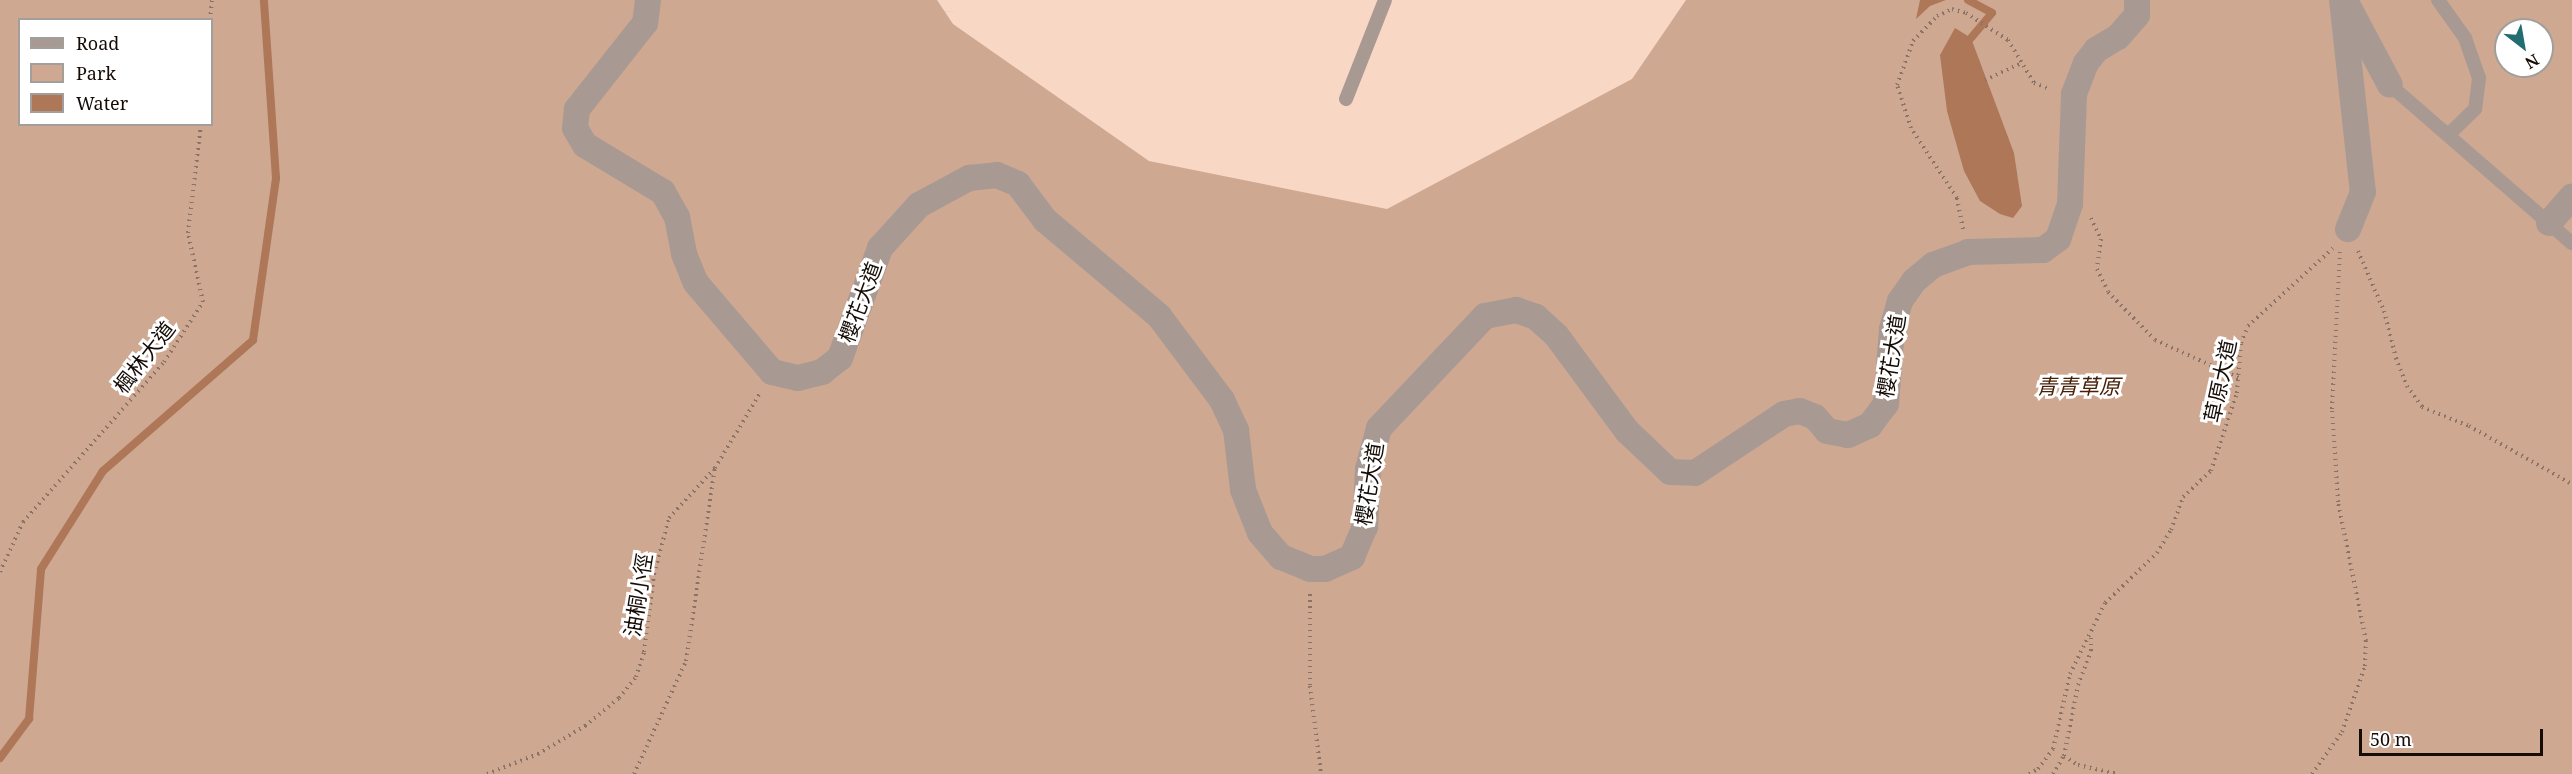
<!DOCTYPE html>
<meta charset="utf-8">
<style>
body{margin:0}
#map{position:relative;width:2572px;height:774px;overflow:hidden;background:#f8d7c5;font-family:"Noto Serif","Noto Sans TC",serif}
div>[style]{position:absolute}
.green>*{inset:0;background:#cfa892}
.water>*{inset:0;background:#ae7757}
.stream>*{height:8px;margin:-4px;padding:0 4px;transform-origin:4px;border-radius:4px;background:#ae7757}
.path>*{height:4px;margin-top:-2px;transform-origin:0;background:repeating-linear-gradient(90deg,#887366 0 1.5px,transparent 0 6px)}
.lane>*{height:14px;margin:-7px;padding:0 7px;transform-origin:7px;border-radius:7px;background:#a89a93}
.street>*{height:26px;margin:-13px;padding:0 13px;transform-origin:13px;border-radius:13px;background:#a89a93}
span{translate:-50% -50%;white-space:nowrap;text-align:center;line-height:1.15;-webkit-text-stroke:6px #fff;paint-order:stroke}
.street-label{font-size:21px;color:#160c06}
.park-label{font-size:21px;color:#462007;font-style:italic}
.legend{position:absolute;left:18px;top:18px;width:195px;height:108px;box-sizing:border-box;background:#fff;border:2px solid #a29e9b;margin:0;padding:8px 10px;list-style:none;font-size:18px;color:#160c06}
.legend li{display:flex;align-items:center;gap:12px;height:30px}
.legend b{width:30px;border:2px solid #a29e9b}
.north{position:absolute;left:2494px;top:18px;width:60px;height:60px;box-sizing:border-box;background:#fff;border:2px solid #a29e9b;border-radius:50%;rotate:149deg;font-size:16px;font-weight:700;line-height:24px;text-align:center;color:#160c06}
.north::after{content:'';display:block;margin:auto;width:21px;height:27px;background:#216d71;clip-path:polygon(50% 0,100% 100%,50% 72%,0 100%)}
.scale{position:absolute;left:2359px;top:729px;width:184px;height:27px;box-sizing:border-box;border:3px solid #160c06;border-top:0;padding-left:8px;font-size:18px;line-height:21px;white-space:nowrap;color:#160c06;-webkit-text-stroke:4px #fff;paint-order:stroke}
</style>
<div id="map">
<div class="green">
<i style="clip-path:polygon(evenodd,0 0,937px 0,953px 24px,1149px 161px,1387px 209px,1632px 79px,1686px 0,2572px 0,2572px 774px,0 774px,0 0,20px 20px,212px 20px,212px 124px,20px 124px,20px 20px,0 0,2506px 30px,2542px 30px,2542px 66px,2506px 66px,2506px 30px)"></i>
</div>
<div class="water">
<i style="clip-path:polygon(1920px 0,1946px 0,1930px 6px,1916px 19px)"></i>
<i style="clip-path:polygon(1955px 28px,1971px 38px,2014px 153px,2022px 206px,2013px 218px,2000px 214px,1980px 201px,1964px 171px,1947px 111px,1940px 55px)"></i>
</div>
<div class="stream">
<i style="left:1968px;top:0;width:27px;rotate:28deg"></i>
<i style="left:1992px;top:13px;width:33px;rotate:130deg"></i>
<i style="left:0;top:758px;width:49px;rotate:-53.4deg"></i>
<i style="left:29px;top:719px;width:150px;rotate:-85.4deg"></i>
<i style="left:41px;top:569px;width:116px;rotate:-57.7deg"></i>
<i style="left:103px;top:471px;width:199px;rotate:-41.1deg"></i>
<i style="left:253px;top:340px;width:164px;rotate:-81.9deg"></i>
<i style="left:276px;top:178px;width:178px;rotate:-93.9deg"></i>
</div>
<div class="path">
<i style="left:210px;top:20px;width:20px;rotate:-84deg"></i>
<i style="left:1985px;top:80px;width:38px;rotate:-25deg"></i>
<i style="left:2091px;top:218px;width:23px;rotate:65deg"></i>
<i style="left:2101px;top:239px;width:30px;rotate:98deg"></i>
<i style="left:2097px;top:269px;width:25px;rotate:64deg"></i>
<i style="left:2108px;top:292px;width:67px;rotate:45.6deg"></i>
<i style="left:2155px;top:340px;width:92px;rotate:24.3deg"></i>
<i style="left:1963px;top:229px;width:32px;rotate:-101deg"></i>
<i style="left:1957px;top:198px;width:84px;rotate:-123.3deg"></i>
<i style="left:1911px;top:128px;width:45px;rotate:-108deg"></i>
<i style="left:1897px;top:85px;width:47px;rotate:-70deg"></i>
<i style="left:1913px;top:41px;width:35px;rotate:-46deg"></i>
<i style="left:1937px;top:16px;width:17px;rotate:-25deg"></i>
<i style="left:1952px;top:9px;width:15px;rotate:16deg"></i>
<i style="left:1966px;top:13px;width:50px;rotate:32.7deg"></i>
<i style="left:2008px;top:40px;width:50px;rotate:58.8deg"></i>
<i style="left:2034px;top:83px;width:17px;rotate:21deg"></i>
<i style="left:2358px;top:251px;width:65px;rotate:66.6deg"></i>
<i style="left:2384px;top:311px;width:49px;rotate:75.7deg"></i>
<i style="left:2396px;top:358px;width:30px;rotate:69deg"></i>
<i style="left:2407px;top:386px;width:26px;rotate:54deg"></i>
<i style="left:2422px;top:407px;width:51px;rotate:22deg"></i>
<i style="left:2469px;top:426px;width:118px;rotate:29.4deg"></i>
<i style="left:0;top:572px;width:55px;rotate:-65.3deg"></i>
<i style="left:23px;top:522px;width:213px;rotate:-48.6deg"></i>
<i style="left:164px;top:362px;width:72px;rotate:-57deg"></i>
<i style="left:203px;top:302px;width:71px;rotate:-102.3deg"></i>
<i style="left:188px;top:233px;width:110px;rotate:-83.2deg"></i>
<i style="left:1310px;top:594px;width:92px;rotate:90deg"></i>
<i style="left:1310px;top:686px;width:89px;rotate:82.9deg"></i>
<i style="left:2064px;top:756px;width:17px;rotate:33deg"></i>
<i style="left:2078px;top:765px;width:41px;rotate:12.7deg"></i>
<i style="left:487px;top:774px;width:55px;rotate:-21.4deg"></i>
<i style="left:538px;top:754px;width:55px;rotate:-30.8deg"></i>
<i style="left:585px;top:726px;width:44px;rotate:-39.5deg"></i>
<i style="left:619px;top:698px;width:27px;rotate:-51deg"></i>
<i style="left:636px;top:677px;width:26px;rotate:-72deg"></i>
<i style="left:644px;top:652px;width:79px;rotate:-82.7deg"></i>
<i style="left:654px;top:574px;width:58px;rotate:-75deg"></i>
<i style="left:669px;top:518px;width:68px;rotate:-47.4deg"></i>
<i style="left:715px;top:468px;width:87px;rotate:-59deg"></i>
<i style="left:634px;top:774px;width:124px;rotate:-65.3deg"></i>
<i style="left:686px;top:661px;width:195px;rotate:-81.5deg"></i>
<i style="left:2029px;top:774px;width:10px;rotate:-29deg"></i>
<i style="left:2038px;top:769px;width:25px;rotate:-53deg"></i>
<i style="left:2053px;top:749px;width:77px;rotate:-77.2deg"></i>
<i style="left:2070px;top:674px;width:79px;rotate:-63.8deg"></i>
<i style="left:2105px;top:603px;width:72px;rotate:-43.9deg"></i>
<i style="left:2157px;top:553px;width:27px;rotate:-59deg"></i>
<i style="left:2171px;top:530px;width:35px;rotate:-70deg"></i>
<i style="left:2183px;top:497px;width:38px;rotate:-43deg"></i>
<i style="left:2211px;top:471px;width:82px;rotate:-71.6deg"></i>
<i style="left:2237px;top:393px;width:50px;rotate:-85.4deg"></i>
<i style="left:2241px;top:343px;width:18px;rotate:-68deg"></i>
<i style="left:2248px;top:326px;width:115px;rotate:-42.5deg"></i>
<i style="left:2053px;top:774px;width:21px;rotate:-59deg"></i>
<i style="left:2064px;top:756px;width:72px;rotate:-78.8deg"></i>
<i style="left:2078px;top:685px;width:36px;rotate:-69deg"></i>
<i style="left:2091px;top:651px;width:16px;rotate:-90deg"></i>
<i style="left:2312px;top:774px;width:52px;rotate:-54.5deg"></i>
<i style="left:2342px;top:732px;width:70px;rotate:-70.8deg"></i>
<i style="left:2365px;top:666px;width:25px;rotate:-88deg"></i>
<i style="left:2366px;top:641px;width:142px;rotate:-101.4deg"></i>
<i style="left:2338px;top:502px;width:93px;rotate:-93.7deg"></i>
<i style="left:2332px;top:409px;width:157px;rotate:-87.1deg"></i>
</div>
<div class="lane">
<i style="left:2438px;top:0;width:47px;rotate:54.6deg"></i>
<i style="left:2465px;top:38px;width:42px;rotate:70.7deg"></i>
<i style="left:2479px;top:78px;width:31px;rotate:97deg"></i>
<i style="left:2475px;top:109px;width:36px;rotate:136deg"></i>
<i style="left:2390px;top:85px;width:241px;rotate:41deg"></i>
<i style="left:1346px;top:99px;width:106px;rotate:-68.5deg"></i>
</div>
<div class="street">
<i style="left:648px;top:0;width:23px;rotate:97deg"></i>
<i style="left:645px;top:23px;width:110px;rotate:128.3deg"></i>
<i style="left:577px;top:109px;width:19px;rotate:96deg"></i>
<i style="left:575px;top:128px;width:20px;rotate:60deg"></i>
<i style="left:585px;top:145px;width:91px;rotate:31.1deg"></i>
<i style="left:663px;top:192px;width:29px;rotate:61deg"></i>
<i style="left:677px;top:217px;width:38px;rotate:79deg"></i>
<i style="left:684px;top:254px;width:31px;rotate:68deg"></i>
<i style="left:696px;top:283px;width:117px;rotate:49.5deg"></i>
<i style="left:772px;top:372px;width:27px;rotate:13deg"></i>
<i style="left:798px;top:378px;width:25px;rotate:-14deg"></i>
<i style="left:822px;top:372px;width:23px;rotate:-38deg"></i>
<i style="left:840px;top:358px;width:117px;rotate:-70deg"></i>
<i style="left:880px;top:248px;width:58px;rotate:-47.8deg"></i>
<i style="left:919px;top:205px;width:57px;rotate:-28.4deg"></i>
<i style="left:969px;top:178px;width:28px;rotate:-6deg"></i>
<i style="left:997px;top:175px;width:23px;rotate:23deg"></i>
<i style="left:1018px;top:184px;width:45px;rotate:53.1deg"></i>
<i style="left:1045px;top:220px;width:149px;rotate:40.1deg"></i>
<i style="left:1159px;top:316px;width:105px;rotate:53.1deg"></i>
<i style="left:1222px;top:400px;width:33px;rotate:65deg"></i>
<i style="left:1236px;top:430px;width:60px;rotate:83.3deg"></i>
<i style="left:1243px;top:490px;width:46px;rotate:68.4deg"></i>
<i style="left:1260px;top:533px;width:32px;rotate:49deg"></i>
<i style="left:1281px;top:557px;width:31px;rotate:22deg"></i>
<i style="left:1310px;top:569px;width:15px"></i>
<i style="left:1325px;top:569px;width:30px;rotate:-24deg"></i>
<i style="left:1352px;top:557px;width:33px;rotate:-67deg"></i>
<i style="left:1365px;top:527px;width:58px;rotate:-87deg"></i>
<i style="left:1368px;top:469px;width:42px;rotate:-75deg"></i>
<i style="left:1379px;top:428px;width:154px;rotate:-46.6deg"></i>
<i style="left:1485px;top:316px;width:32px;rotate:-11deg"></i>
<i style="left:1516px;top:310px;width:21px;rotate:19deg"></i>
<i style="left:1536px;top:317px;width:27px;rotate:42deg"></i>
<i style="left:1556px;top:335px;width:119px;rotate:53.5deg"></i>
<i style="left:1627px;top:431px;width:59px;rotate:43.6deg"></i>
<i style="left:1670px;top:472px;width:25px;rotate:2deg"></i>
<i style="left:1695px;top:473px;width:107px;rotate:-33.5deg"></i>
<i style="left:1784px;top:414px;width:16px;rotate:-11deg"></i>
<i style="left:1800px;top:411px;width:16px;rotate:22deg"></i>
<i style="left:1815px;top:417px;width:18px;rotate:49deg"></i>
<i style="left:1827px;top:431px;width:21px;rotate:11deg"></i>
<i style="left:1848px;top:435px;width:24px;rotate:-24deg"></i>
<i style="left:1870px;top:425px;width:26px;rotate:-53deg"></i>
<i style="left:1886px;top:404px;width:75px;rotate:-85.4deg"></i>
<i style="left:1892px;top:329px;width:29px;rotate:-74deg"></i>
<i style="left:1900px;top:301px;width:24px;rotate:-55deg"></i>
<i style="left:1914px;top:281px;width:25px;rotate:-40deg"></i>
<i style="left:1933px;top:265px;width:37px;rotate:-20deg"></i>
<i style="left:1968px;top:252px;width:75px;rotate:-1.5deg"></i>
<i style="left:2043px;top:250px;width:19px;rotate:-36deg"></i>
<i style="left:2058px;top:239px;width:37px;rotate:-71deg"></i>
<i style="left:2070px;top:204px;width:110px;rotate:-87.9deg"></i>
<i style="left:2074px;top:94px;width:33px;rotate:-69deg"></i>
<i style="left:2086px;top:63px;width:16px;rotate:-52deg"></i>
<i style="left:2096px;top:50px;width:26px;rotate:-31deg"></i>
<i style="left:2118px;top:37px;width:29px;rotate:-49deg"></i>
<i style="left:2137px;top:15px;width:15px;rotate:-90deg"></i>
<i style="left:2342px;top:0;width:193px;rotate:83.8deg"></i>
<i style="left:2363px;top:192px;width:40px;rotate:112deg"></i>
<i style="left:2348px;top:6px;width:89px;rotate:62deg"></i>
<i style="left:2549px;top:223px;width:35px;rotate:-49deg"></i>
</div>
<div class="street-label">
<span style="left:860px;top:302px;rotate:-70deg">櫻花大道</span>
<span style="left:1891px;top:356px;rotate:-81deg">櫻花大道</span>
<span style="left:144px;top:357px;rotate:-52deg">楓林大道</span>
<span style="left:2220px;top:381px;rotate:-78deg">草原大道</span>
<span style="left:1369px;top:484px;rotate:-81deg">櫻花大道</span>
<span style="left:638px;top:595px;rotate:-81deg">油桐小徑</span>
</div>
<div class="park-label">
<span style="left:2078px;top:386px">青青草原</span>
</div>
<ul class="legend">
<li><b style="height:8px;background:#a89a93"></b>Road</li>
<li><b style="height:16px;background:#cfa892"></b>Park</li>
<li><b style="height:16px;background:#ae7757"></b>Water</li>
</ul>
<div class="north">N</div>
<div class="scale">50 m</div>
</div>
